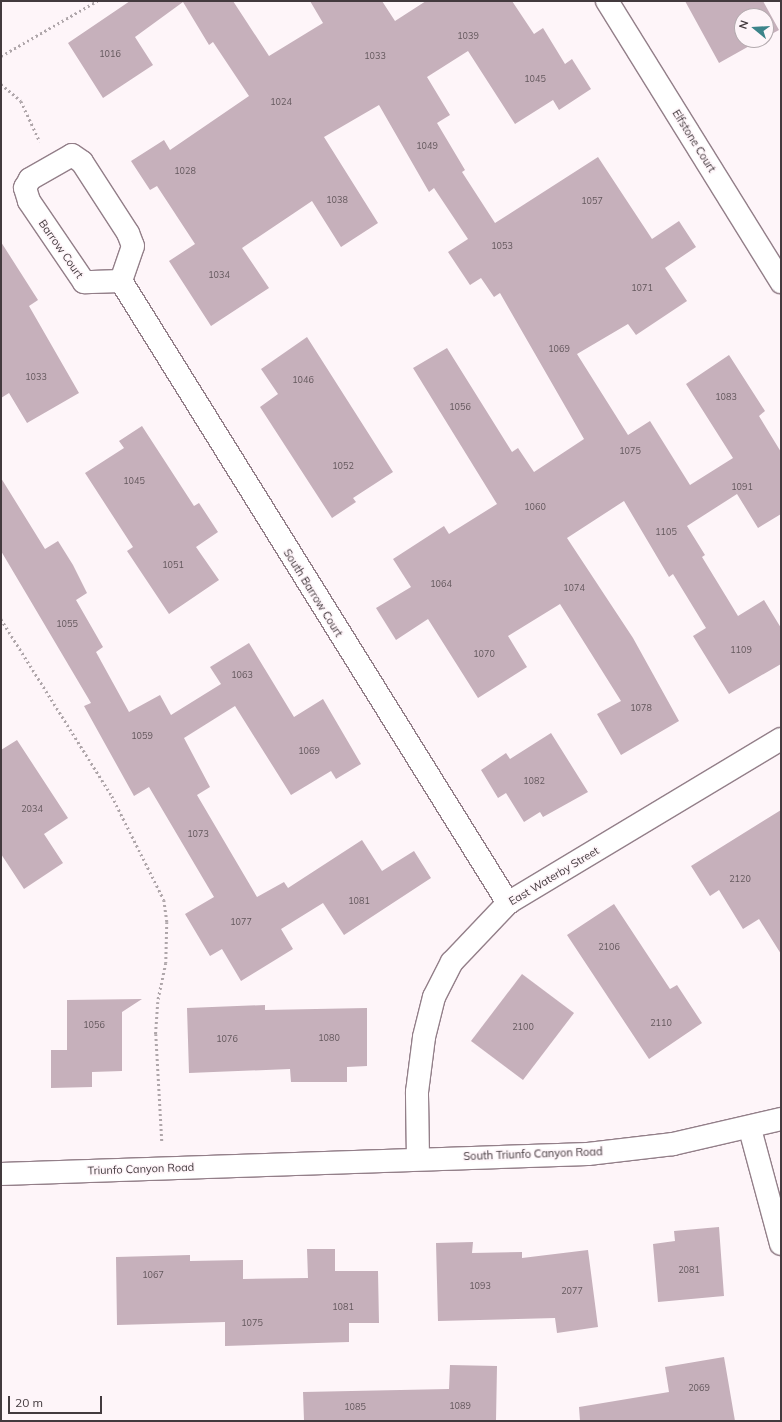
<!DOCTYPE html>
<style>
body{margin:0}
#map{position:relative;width:782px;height:1422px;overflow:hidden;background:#fef5f9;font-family:Mulish,sans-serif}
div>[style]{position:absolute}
.building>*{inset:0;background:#c6b0bb}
.path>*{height:2.5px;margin-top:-1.25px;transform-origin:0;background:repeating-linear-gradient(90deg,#afa6aa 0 2px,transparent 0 5px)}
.roads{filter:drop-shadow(1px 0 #937f89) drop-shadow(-1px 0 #937f89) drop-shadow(0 1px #937f89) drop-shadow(0 -1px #937f89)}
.minor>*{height:22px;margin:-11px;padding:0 11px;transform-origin:11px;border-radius:11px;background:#fff}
span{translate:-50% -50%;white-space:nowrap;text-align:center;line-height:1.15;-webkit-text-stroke:3px #fef5f9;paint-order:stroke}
.number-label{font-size:9px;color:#64585d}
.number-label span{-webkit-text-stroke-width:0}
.street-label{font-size:11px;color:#433a3e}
.frame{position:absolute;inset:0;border:2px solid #433a3e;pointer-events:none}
.north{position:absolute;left:734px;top:8px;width:40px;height:40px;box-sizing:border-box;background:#fef5f9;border:1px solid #b3aaae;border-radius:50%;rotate:288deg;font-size:11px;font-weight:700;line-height:16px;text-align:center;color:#433a3e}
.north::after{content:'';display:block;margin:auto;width:14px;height:18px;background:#3c848a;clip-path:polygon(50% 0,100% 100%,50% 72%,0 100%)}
.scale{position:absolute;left:8px;top:1396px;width:94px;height:18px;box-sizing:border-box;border:2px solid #433a3e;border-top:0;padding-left:5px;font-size:12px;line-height:14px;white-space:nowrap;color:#433a3e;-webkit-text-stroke:3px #fef5f9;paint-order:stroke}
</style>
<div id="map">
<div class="building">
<i style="clip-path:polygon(130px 1px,233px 1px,269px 56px,323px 23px,310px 1px,382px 1px,395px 21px,426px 1px,512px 1px,534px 34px,543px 28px,565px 64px,572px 59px,591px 89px,559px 110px,553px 100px,515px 124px,468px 51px,427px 77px,450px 115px,437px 123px,465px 170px,462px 172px,495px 223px,598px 157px,652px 239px,679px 221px,696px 247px,665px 268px,687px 301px,636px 335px,628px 324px,577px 354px,628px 435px,650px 421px,690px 485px,733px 458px,686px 384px,729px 355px,765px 411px,759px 416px,781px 452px,781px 514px,758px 528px,737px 494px,687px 526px,705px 555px,702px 557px,738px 616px,764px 600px,781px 628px,781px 664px,729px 694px,693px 636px,706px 628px,673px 574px,669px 577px,624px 501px,567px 538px,633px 638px,679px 721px,621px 755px,597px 714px,621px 701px,560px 604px,508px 636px,527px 667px,478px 698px,428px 619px,396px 640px,376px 608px,411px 587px,393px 559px,444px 526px,449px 534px,497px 504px,413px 368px,447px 348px,512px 452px,518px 448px,534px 472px,584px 439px,500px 293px,494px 297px,481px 278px,470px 285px,448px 252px,468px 239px,434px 188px,429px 192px,379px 105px,324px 137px,378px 223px,341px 247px,312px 201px,242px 248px,269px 288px,211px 326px,169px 261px,195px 244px,157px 186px,150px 190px,131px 161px,164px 140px,170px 150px,249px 96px,213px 42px,209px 45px,183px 2px,135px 37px,153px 65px,103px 98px,68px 43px)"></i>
<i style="clip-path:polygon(685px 1px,763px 1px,779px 30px,766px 37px,766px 16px,742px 16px,742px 40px,760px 40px,719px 63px)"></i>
<i style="clip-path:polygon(1px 242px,38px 300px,29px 306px,79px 393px,27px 423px,9px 393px,1px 398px)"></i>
<i style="clip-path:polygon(307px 337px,393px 472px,353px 498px,356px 502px,332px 518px,260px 407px,278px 394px,261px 369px)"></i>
<i style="clip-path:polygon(142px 426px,194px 506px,199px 503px,218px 532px,196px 547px,219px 580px,169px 614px,127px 551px,133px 547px,85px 473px,124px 448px,119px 441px)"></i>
<i style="clip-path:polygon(1px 478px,45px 549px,58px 541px,73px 565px,87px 593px,76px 600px,103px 647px,96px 652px,129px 712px,160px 695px,171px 715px,221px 684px,210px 667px,249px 643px,294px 717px,323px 699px,361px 764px,336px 779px,331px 771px,291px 795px,235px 706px,184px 738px,210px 787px,197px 795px,257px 897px,284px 882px,288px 888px,362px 840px,382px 871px,414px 851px,431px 878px,344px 935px,323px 903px,281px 929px,293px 949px,241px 981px,222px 949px,210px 956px,185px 914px,214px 897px,149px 787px,134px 796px,84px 706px,91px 703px,1px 551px)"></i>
<i style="clip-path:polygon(551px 733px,588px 792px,543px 817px,540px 812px,524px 822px,506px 793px,498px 798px,481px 770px,506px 753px,510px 759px)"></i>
<i style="clip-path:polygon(17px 740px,68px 818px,44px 834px,63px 863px,24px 889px,1px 854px,1px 750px)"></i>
<i style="clip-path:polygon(781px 810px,781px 954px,759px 919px,743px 929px,719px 890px,710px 896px,691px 866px)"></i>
<i style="clip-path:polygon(614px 904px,670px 989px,677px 985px,702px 1023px,649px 1059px,567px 935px)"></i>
<i style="clip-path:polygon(522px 974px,574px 1013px,523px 1080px,471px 1041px)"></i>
<i style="clip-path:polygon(142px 999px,122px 1012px,122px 1071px,92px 1072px,92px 1087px,51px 1088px,51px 1050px,67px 1050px,67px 1000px)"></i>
<i style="clip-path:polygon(265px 1005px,265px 1010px,367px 1008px,367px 1066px,347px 1067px,347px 1082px,291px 1082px,290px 1069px,189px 1073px,187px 1008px)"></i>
<i style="clip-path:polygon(719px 1227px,724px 1296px,658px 1302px,653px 1244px,675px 1241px,674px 1231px)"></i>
<i style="clip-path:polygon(473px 1242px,472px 1253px,522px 1252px,522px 1258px,588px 1250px,598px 1327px,557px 1333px,555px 1318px,438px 1321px,436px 1243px)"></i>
<i style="clip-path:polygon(307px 1249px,335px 1249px,335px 1271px,378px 1271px,379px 1323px,349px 1323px,349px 1342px,225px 1346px,225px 1322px,117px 1325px,116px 1257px,190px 1255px,190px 1261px,243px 1260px,243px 1279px,308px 1278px)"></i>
<i style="clip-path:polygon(724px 1357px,735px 1421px,580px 1421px,579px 1407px,669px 1392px,665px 1367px)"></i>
<i style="clip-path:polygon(450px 1365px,497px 1366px,496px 1421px,304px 1421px,303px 1392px,449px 1389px)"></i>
</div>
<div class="path">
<i style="left:1px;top:56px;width:111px;rotate:-29.8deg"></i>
<i style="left:1px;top:84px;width:26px;rotate:40deg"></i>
<i style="left:21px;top:101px;width:45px;rotate:65.1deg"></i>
<i style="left:1px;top:619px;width:209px;rotate:57.9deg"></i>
<i style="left:112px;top:796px;width:116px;rotate:63.4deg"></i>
<i style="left:164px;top:900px;width:22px;rotate:82deg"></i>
<i style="left:167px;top:922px;width:41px;rotate:91.4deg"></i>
<i style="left:166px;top:963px;width:40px;rotate:102deg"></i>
<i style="left:158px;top:1002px;width:32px;rotate:94deg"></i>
<i style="left:156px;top:1034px;width:107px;rotate:86.8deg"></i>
</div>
<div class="roads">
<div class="minor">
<i style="left:607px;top:1px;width:331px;rotate:58.2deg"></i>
<i style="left:72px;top:155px;width:12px;rotate:35deg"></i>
<i style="left:82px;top:162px;width:85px;rotate:57.1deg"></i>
<i style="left:128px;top:233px;width:14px;rotate:69deg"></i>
<i style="left:133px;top:246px;width:37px;rotate:109deg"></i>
<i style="left:121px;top:281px;width:37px;rotate:178deg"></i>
<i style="left:84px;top:282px;width:98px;rotate:-124.2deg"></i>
<i style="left:29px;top:201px;width:14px;rotate:-107deg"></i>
<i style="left:25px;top:188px;width:10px;rotate:-61deg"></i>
<i style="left:30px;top:179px;width:48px;rotate:-29.7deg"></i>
<i style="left:121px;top:281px;width:733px;rotate:58.11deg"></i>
<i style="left:750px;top:1129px;width:119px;rotate:74.9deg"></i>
<i style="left:418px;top:1159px;width:67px;rotate:-90.9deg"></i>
<i style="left:417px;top:1092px;width:55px;rotate:-82.7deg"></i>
<i style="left:424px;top:1037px;width:41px;rotate:-76deg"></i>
<i style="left:434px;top:997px;width:39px;rotate:-63deg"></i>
<i style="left:452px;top:962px;width:81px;rotate:-46.5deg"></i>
<i style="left:508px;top:903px;width:318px;rotate:-31deg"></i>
<i style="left:1px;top:1174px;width:587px;rotate:-1.95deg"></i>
<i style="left:588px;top:1154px;width:86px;rotate:-6.7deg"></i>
<i style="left:673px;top:1144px;width:111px;rotate:-13deg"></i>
</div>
</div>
<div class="number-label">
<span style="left:468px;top:36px">1039</span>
<span style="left:110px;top:54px">1016</span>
<span style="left:375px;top:56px">1033</span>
<span style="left:535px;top:79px">1045</span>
<span style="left:281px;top:102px">1024</span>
<span style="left:427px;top:146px">1049</span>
<span style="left:185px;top:171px">1028</span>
<span style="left:337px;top:200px">1038</span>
<span style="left:592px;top:201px">1057</span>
<span style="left:502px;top:246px">1053</span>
<span style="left:219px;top:275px">1034</span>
<span style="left:642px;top:288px">1071</span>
<span style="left:559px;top:349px">1069</span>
<span style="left:36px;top:377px">1033</span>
<span style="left:303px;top:380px">1046</span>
<span style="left:726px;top:397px">1083</span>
<span style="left:460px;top:407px">1056</span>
<span style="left:630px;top:451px">1075</span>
<span style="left:343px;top:466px">1052</span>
<span style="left:134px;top:481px">1045</span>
<span style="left:742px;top:487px">1091</span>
<span style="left:535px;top:507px">1060</span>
<span style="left:666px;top:532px">1105</span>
<span style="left:173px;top:565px">1051</span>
<span style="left:441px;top:584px">1064</span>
<span style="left:574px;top:588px">1074</span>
<span style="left:67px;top:624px">1055</span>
<span style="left:741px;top:650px">1109</span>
<span style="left:484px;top:654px">1070</span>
<span style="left:242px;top:675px">1063</span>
<span style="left:641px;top:708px">1078</span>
<span style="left:142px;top:736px">1059</span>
<span style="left:309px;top:751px">1069</span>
<span style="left:534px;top:781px">1082</span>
<span style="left:32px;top:809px">2034</span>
<span style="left:198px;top:834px">1073</span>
<span style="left:740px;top:879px">2120</span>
<span style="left:359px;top:901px">1081</span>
<span style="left:241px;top:922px">1077</span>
<span style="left:609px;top:947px">2106</span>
<span style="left:661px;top:1023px">2110</span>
<span style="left:94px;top:1025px">1056</span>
<span style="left:523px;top:1027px">2100</span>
<span style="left:329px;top:1038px">1080</span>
<span style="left:227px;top:1039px">1076</span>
<span style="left:689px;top:1270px">2081</span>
<span style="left:153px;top:1275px">1067</span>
<span style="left:480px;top:1286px">1093</span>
<span style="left:572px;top:1291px">2077</span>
<span style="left:343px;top:1307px">1081</span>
<span style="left:252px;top:1323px">1075</span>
<span style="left:699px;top:1388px">2069</span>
<span style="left:460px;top:1406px">1089</span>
<span style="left:355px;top:1407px">1085</span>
</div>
<div class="street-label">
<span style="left:694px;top:141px;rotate:58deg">Elfstone Court</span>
<span style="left:61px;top:249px;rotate:55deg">Barrow Court</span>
<span style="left:313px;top:593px;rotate:58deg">South Barrow Court</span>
<span style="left:554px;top:876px;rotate:-31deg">East Waterby Street</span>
<span style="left:533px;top:1154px;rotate:-2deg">South Triunfo Canyon Road</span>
<span style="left:141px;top:1169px;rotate:-2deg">Triunfo Canyon Road</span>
</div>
<div class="frame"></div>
<div class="north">N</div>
<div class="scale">20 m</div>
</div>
